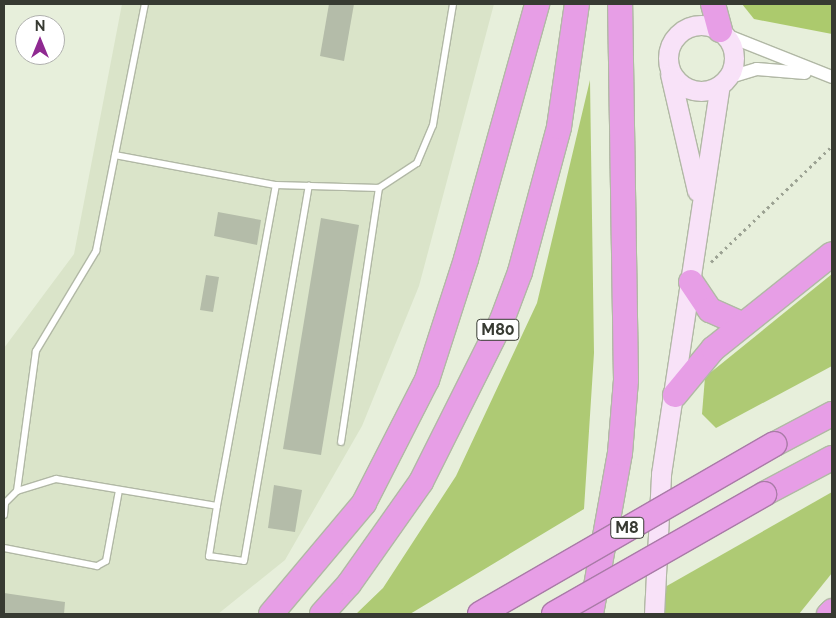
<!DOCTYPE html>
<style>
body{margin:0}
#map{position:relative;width:836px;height:618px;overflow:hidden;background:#e7efdb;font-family:Raleway,sans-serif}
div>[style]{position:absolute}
.built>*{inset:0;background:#dae4c9}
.green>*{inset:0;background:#aeca74}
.forest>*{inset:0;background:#acca6d}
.building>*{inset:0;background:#b4bca9}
.path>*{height:3px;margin-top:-1.5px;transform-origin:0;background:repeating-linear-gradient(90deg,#9ca293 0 2.5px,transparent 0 6.5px)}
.roads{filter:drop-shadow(1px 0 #b1b8a5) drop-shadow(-1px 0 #b1b8a5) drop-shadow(0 1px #b1b8a5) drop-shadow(0 -1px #b1b8a5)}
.lane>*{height:6px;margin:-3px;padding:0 3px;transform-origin:3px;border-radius:3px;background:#fff}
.street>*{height:12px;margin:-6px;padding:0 6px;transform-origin:6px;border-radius:6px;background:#fff}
.secondary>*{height:19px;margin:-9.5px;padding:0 9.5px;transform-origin:9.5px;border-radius:9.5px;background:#f8e2f8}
.secondary>.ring{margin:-9.5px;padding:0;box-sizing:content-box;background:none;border:19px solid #f8e2f8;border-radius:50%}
.highway>*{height:24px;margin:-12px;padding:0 12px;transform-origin:12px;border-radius:12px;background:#e79ee6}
.bridges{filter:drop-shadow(1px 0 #a97ba7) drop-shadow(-1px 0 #a97ba7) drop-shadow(0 1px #a97ba7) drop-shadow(0 -1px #a97ba7)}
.highway-bridge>*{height:24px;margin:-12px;padding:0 12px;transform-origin:12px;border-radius:12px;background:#e79ee6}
span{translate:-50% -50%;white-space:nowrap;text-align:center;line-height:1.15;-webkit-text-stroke:4px #fff;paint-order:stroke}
.shield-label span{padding:1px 4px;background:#fff;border:1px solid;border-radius:4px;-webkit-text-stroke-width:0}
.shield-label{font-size:16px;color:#373a32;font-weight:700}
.frame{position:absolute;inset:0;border:5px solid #373a32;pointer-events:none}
.north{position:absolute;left:15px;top:15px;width:50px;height:50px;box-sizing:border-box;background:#fff;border:1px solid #afb0ad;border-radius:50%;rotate:0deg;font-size:14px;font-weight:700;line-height:20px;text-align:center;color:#373a32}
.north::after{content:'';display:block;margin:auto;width:18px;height:22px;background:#8f2a91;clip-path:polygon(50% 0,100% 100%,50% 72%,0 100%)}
</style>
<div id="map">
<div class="built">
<i style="clip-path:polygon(122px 4px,494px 4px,419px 286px,362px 426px,285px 560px,218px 614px,4px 614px,4px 348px,74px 254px)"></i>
</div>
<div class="green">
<i style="clip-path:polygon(590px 80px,594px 353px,584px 509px,410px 614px,356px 614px,383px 588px,456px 476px,537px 303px)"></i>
<i style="clip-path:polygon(832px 274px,832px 366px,716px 428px,702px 414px,705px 377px)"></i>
<i style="clip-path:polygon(832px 492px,832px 573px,799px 614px,661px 614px,665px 587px)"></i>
</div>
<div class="forest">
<i style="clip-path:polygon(742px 4px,832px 4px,832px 34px,754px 19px)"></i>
</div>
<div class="building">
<i style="clip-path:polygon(329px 4px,354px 4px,344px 61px,320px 56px)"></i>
<i style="clip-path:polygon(218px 212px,261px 220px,257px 245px,214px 236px)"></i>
<i style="clip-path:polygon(321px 218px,359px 225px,321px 455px,283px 449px)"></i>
<i style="clip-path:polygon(206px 275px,219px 277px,213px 312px,200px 310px)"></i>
<i style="clip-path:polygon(274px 485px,302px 490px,295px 532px,268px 528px)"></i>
<i style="clip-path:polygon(4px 593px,65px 602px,64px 614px,4px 614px)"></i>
</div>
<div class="path">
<i style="left:711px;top:262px;width:168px;rotate:-43.8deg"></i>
</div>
<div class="roads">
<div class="lane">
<i style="left:115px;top:155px;width:164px;rotate:10.6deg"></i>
<i style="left:341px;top:442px;width:257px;rotate:-81.5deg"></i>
<i style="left:17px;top:491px;width:141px;rotate:-82.3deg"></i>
<i style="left:36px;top:351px;width:117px;rotate:-59deg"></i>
<i style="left:96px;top:251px;width:252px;rotate:-78.8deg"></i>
<i style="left:217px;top:506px;width:51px;rotate:99.1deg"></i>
<i style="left:209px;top:556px;width:35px;rotate:8deg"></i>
<i style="left:244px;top:561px;width:381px;rotate:-80.2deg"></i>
<i style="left:4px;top:515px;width:12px;rotate:-85deg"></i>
<i style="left:5px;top:503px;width:17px;rotate:-45deg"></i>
<i style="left:17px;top:491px;width:41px;rotate:-17.1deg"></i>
<i style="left:56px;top:479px;width:163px;rotate:9.5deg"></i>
<i style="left:217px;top:506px;width:326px;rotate:-79.6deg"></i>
<i style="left:276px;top:185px;width:103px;rotate:1.7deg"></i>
<i style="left:379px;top:188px;width:45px;rotate:-33.3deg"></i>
<i style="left:417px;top:163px;width:41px;rotate:-67.2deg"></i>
<i style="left:433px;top:125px;width:123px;rotate:-80.6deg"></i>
<i style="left:4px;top:548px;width:95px;rotate:11deg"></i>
<i style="left:97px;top:566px;width:10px;rotate:-29deg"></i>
<i style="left:106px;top:561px;width:72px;rotate:-79.6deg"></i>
</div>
<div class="street">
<i style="left:726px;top:35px;width:114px;rotate:21.6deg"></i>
<i style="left:727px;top:78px;width:31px;rotate:-17deg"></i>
<i style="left:757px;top:69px;width:48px;rotate:4.8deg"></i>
</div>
<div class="secondary">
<i class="ring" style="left:668px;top:25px;width:47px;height:47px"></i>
<i style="left:670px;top:74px;width:120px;rotate:77deg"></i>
<i style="left:654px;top:614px;width:140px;rotate:-87.1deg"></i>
<i style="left:661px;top:474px;width:393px;rotate:-81.4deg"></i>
</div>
<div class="highway">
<i style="left:713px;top:4px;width:27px;rotate:75deg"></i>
<i style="left:691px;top:282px;width:34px;rotate:56deg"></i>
<i style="left:710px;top:310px;width:35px;rotate:24deg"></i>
<i style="left:675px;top:395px;width:60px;rotate:-50.4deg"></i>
<i style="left:713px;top:349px;width:152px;rotate:-38.6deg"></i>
<i style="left:775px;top:444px;width:64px;rotate:-27.8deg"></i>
<i style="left:764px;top:494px;width:77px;rotate:-27.9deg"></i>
<i style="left:271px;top:614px;width:145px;rotate:-50deg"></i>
<i style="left:364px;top:503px;width:138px;rotate:-62.9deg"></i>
<i style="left:427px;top:380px;width:127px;rotate:-72.1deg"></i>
<i style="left:466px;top:259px;width:265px;rotate:-74.4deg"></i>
<i style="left:322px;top:614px;width:40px;rotate:-48deg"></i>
<i style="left:349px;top:584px;width:125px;rotate:-54.8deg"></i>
<i style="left:421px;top:482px;width:181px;rotate:-63.4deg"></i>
<i style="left:502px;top:320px;width:51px;rotate:-69.4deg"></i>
<i style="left:520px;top:272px;width:150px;rotate:-74.9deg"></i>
<i style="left:559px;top:127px;width:124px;rotate:-81.7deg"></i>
<i style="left:591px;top:614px;width:164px;rotate:-79.8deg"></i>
<i style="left:620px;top:453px;width:73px;rotate:-85.3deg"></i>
<i style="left:626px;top:380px;width:376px;rotate:-90.9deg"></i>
<i style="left:829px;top:614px;width:4px;rotate:-45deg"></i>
</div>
</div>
<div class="bridges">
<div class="highway-bridge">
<i style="left:480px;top:614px;width:340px;rotate:-30deg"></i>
<i style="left:554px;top:614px;width:242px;rotate:-29.7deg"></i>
</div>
</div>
<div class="shield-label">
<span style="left:498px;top:330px">M80</span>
<span style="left:627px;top:528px">M8</span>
</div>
<div class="frame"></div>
<div class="north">N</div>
</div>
